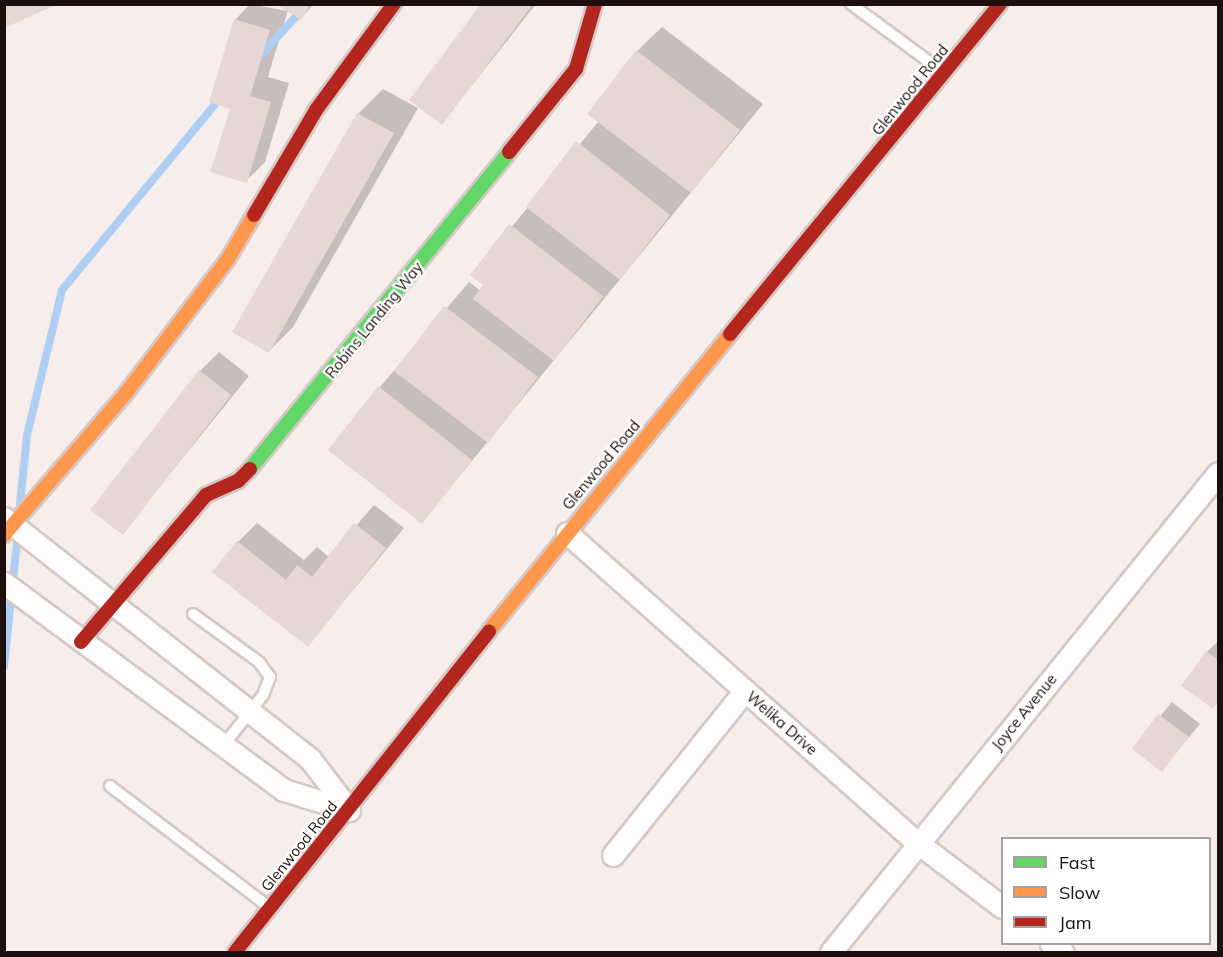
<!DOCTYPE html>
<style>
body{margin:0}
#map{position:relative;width:1223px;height:957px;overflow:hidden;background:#f7eeec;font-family:Mulish,sans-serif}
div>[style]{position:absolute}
.shadow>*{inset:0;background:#0003}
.stream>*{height:8px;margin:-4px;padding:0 4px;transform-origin:4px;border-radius:4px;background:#afcef3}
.building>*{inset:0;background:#e6d6d4}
.roads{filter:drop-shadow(2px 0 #d5c8c6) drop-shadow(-2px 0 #d5c8c6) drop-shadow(0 2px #d5c8c6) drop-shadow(0 -2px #d5c8c6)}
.lane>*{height:10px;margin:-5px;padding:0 5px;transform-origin:5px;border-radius:5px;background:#fefcfc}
.street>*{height:21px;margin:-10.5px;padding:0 10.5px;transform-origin:10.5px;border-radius:10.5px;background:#fefcfc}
.fast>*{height:14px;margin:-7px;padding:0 7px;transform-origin:7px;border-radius:7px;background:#63d668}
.slow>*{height:14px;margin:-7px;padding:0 7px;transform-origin:7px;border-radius:7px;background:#ff974d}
.jam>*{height:14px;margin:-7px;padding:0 7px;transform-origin:7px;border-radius:7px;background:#b3261e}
span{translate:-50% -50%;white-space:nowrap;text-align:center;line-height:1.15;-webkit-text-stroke:4.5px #fff;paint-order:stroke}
.street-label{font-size:15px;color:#1d0f0e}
.frame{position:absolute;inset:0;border:6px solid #1d0f0e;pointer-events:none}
.legend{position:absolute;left:1001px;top:837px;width:210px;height:108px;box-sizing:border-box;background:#fff;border:2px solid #a59f9f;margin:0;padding:8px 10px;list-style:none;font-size:18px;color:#1d0f0e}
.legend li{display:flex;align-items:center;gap:12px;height:30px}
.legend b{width:30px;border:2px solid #a59f9f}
</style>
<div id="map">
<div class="shadow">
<i style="clip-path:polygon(250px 4px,287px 11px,278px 4px,314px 4px,301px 18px,288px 10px,268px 77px,289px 83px,265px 162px,246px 181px,232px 107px,235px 20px)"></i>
<i style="clip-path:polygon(483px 4px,536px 4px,442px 123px)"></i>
<i style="clip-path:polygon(662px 27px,763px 104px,422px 522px,380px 387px,469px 282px,481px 291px,486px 285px,472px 275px,599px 121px,637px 51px)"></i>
<i style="clip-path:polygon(383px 89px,418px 108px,293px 327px,268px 352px,234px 332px,358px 114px)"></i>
<i style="clip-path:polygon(219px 352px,249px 376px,122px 533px,200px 371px)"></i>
<i style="clip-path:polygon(374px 505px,404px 528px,308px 645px,238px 542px,257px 523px,304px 560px,317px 547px,329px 557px)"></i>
<i style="clip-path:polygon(1218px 641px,1218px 701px,1213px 707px,1207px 652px)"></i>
<i style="clip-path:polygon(1172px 702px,1200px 724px,1162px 770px,1134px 748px)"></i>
</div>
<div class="stream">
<i style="left:258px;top:58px;width:65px;rotate:-47.5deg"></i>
<i style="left:20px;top:504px;width:69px;rotate:-84.2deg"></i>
<i style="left:27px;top:435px;width:149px;rotate:-76.4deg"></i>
<i style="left:62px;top:290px;width:251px;rotate:-50.5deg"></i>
<i style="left:4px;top:666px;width:135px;rotate:-84deg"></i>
</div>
<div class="building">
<i style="clip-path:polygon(5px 4px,57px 4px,5px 28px)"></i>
<i style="clip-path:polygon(276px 4px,310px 4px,301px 20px)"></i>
<i style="clip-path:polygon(481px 4px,533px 4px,442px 125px,409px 100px)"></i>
<i style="clip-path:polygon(234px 19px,270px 30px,250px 96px,271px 102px,247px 183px,210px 172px,230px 109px,209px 102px)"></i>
<i style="clip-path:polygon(636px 50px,740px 130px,691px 193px,587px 114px)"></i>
<i style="clip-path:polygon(357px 113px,394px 133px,269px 353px,232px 332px)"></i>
<i style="clip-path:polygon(576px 141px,670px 215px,620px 280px,526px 207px)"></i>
<i style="clip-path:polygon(509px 224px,603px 296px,554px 361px,473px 299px,483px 285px,470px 275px)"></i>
<i style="clip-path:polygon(444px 306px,538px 377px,488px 443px,394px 371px)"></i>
<i style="clip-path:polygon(199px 370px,231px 395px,123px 535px,90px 510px)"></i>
<i style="clip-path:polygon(378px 386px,472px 460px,422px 524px,328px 450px)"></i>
<i style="clip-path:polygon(354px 523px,386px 548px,308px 647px,212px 572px,237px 541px,286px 580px,297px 565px,312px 577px)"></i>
<i style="clip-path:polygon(1206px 651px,1218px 660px,1218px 701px,1213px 709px,1181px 686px)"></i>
<i style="clip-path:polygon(1158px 714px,1189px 737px,1162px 772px,1132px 749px)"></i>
</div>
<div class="roads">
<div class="lane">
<i style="left:851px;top:4px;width:114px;rotate:36.5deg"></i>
<i style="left:193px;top:614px;width:82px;rotate:36deg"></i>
<i style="left:259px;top:662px;width:19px;rotate:54deg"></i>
<i style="left:270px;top:677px;width:19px;rotate:111deg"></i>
<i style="left:263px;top:695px;width:65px;rotate:128.1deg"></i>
<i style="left:110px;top:786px;width:201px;rotate:37.3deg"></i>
</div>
<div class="street">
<i style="left:4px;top:518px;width:390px;rotate:38.2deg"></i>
<i style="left:310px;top:759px;width:64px;rotate:52.6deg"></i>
<i style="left:567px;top:533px;width:468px;rotate:41.5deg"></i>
<i style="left:918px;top:843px;width:106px;rotate:37.3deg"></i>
<i style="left:4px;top:583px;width:348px;rotate:36.5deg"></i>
<i style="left:284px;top:790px;width:68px;rotate:17.1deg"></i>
<i style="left:613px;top:855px;width:211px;rotate:-51.3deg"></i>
<i style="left:1051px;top:944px;width:14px;rotate:34deg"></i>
<i style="left:831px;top:952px;width:616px;rotate:-51.06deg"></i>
</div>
<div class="fast">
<i style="left:250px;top:469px;width:409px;rotate:-50.7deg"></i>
</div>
<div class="slow">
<i style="left:4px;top:535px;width:187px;rotate:-49.3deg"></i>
<i style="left:126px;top:393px;width:168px;rotate:-52.7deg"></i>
<i style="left:228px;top:259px;width:51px;rotate:-59.4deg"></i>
<i style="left:489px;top:631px;width:382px;rotate:-50.9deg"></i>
</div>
<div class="jam">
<i style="left:509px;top:152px;width:107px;rotate:-51.1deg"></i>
<i style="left:576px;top:69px;width:68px;rotate:-73.7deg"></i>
<i style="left:254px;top:215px;width:122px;rotate:-59.4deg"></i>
<i style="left:316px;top:110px;width:132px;rotate:-53.7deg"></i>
<i style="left:730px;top:334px;width:426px;rotate:-50.7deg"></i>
<i style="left:81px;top:642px;width:193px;rotate:-49.6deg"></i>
<i style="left:206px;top:495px;width:35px;rotate:-24deg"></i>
<i style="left:238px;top:481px;width:17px;rotate:-45deg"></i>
<i style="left:235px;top:952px;width:409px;rotate:-51.6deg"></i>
</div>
</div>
<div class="street-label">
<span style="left:910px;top:90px;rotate:-51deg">Glenwood Road</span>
<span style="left:374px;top:320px;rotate:-51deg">Robins Landing Way</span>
<span style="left:601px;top:465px;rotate:-50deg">Glenwood Road</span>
<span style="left:1024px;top:712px;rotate:-51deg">Joyce Avenue</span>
<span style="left:782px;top:723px;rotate:41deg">Welika Drive</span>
<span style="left:299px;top:846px;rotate:-51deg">Glenwood Road</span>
</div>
<div class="frame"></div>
<ul class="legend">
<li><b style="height:8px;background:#63d668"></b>Fast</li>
<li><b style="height:8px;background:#ff974d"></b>Slow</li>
<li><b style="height:8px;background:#b3261e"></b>Jam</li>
</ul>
</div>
